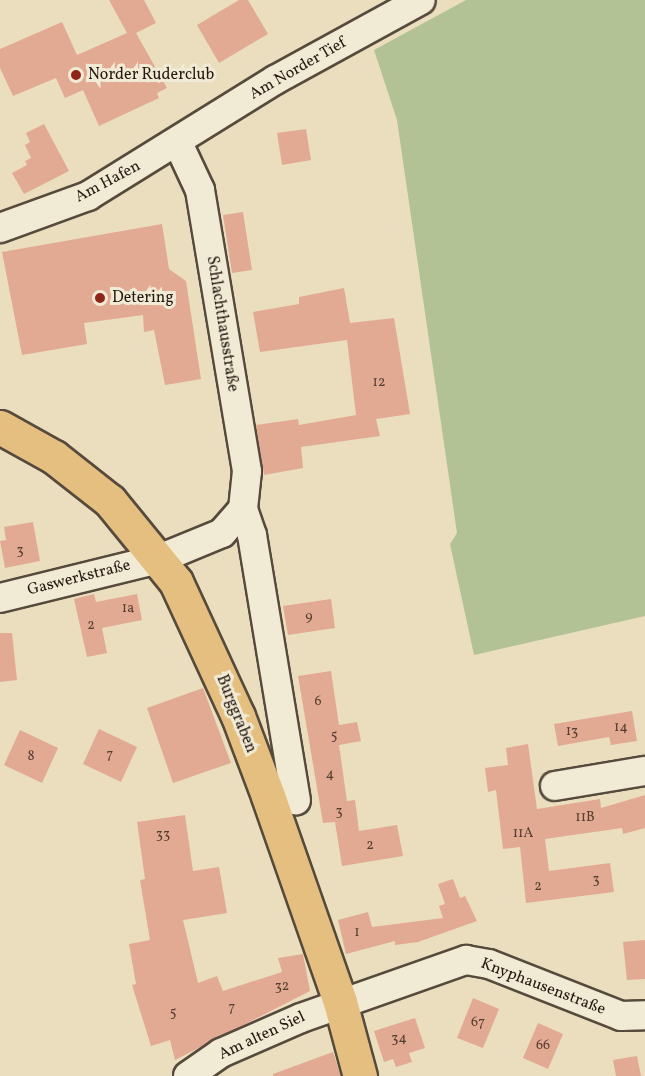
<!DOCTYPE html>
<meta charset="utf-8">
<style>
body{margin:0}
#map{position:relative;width:645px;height:1076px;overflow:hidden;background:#eadebf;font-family:Vollkorn,serif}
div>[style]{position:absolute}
.green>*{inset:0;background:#b3c295}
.building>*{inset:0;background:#e2aa92}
.roads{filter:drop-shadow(2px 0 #564a3c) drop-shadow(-2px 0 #564a3c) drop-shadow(0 2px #564a3c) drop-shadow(0 -2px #564a3c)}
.minor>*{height:28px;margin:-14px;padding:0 14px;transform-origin:14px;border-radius:14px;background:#f1ead5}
.major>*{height:33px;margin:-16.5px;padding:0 16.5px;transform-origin:16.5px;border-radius:16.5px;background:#e5bf80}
.dots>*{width:16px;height:16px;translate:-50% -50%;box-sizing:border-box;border:3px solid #f1ead5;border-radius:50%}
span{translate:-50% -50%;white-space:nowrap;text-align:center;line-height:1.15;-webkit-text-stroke:6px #f1ead5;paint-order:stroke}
.number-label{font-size:14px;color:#543d31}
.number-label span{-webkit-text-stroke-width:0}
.street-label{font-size:16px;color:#251911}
.poi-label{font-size:16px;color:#251911}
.left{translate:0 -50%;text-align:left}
</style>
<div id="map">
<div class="green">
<i style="clip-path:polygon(466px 0,645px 0,645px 616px,474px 655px,450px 544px,457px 533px,397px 120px,374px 50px)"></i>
</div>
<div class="building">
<i style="clip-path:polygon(109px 0,144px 0,156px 23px,136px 33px,167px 88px,157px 93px,159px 98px,99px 126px,83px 90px,65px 98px,56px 78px,13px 96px,0 68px,0 49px,62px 22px,77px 55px,127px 33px)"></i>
<i style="clip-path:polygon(239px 0,248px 0,268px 34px,219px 63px,197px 25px)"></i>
<i style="clip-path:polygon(44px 124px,69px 171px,24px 194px,12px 173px,27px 165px,25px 161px,31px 158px,25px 145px,30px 142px,26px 133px)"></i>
<i style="clip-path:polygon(306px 129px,311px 160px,282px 165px,277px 133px)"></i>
<i style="clip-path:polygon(243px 212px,252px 270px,232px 273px,223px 215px)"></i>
<i style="clip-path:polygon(162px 224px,169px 269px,186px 281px,201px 379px,165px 385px,154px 330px,144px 332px,143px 315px,84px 323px,87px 344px,22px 355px,2px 252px)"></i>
<i style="clip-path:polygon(344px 288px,350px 323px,394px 318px,410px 414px,376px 419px,380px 436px,301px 447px,303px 468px,264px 475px,256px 425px,298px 419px,299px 425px,356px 415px,347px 340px,260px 352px,253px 312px,299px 304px,299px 297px)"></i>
<i style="clip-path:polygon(33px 522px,40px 561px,5px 568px,0 541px,6px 540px,4px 527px)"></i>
<i style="clip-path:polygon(94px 594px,96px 602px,137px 594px,142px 620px,102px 628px,107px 653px,87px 657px,74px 599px)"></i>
<i style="clip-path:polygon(331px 599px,335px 628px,288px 635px,283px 606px)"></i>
<i style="clip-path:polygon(0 633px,12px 633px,17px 680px,0 682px)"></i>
<i style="clip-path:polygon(331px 671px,339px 725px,357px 722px,361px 741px,339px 745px,347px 801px,355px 800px,359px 831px,397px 825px,403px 856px,342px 866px,335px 822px,323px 823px,298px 676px)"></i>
<i style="clip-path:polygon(203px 688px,231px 763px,173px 783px,147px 708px)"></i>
<i style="clip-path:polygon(632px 711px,637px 741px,611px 745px,609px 737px,558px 746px,554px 724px)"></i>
<i style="clip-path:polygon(99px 729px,137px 747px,121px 782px,83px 764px)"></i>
<i style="clip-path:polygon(20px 730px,58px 748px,42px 783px,4px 765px)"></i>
<i style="clip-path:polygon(528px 744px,537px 809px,600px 799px,601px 808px,645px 795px,645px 828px,623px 834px,622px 828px,545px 839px,549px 871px,610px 863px,614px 892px,526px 903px,520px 847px,503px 849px,496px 790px,488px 792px,485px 768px,508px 765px,506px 748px)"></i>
<i style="clip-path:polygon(185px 815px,193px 871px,219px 867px,227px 913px,183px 920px,198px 983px,217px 976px,223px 991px,282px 972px,278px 958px,303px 954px,310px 991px,175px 1060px,170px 1040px,151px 1046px,132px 985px,136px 984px,129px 944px,150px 940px,140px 880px,145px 879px,137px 822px)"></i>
<i style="clip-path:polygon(453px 879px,460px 898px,465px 896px,477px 921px,418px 942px,395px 945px,395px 941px,346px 954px,338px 920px,368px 912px,372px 927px,443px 918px,439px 906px,445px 904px,438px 884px)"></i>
<i style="clip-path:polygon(645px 940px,645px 979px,627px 980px,623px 942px)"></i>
<i style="clip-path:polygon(473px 998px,499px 1009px,483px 1048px,457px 1038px)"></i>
<i style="clip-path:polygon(415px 1018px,425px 1048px,409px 1053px,412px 1062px,396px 1067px,393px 1059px,384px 1062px,374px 1031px)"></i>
<i style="clip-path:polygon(538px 1023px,563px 1034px,548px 1069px,523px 1058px)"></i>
<i style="clip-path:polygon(333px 1052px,341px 1076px,273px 1076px,273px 1074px)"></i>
<i style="clip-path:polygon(637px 1056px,641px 1076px,616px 1076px,613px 1060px)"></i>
</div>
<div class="roads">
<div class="minor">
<i style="left:0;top:228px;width:94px;rotate:-20deg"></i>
<i style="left:88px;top:196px;width:220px;rotate:-31.8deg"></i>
<i style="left:275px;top:80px;width:166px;rotate:-28.7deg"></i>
<i style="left:243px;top:509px;width:28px;rotate:71deg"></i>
<i style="left:252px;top:535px;width:269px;rotate:80.6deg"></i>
<i style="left:0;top:598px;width:164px;rotate:-13.8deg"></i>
<i style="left:159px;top:559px;width:68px;rotate:-22.4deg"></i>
<i style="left:222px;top:533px;width:32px;rotate:-49deg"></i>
<i style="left:243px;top:509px;width:38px;rotate:-84deg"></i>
<i style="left:247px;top:471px;width:285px;rotate:-99.5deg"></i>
<i style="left:200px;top:190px;width:52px;rotate:-115.1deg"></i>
<i style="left:555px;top:786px;width:91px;rotate:-9.5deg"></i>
<i style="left:188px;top:1076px;width:40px;rotate:-34.9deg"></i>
<i style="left:221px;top:1053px;width:87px;rotate:-23.6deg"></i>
<i style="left:301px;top:1018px;width:175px;rotate:-19.4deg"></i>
<i style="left:466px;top:960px;width:23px;rotate:10deg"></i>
<i style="left:489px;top:964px;width:142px;rotate:21.5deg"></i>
<i style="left:621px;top:1016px;width:24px;rotate:-2deg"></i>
</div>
<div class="major">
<i style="left:0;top:427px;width:62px;rotate:29.1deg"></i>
<i style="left:54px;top:457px;width:71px;rotate:38.2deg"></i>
<i style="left:110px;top:501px;width:104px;rotate:50.8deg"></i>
<i style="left:176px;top:582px;width:148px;rotate:65.2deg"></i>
<i style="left:238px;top:716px;width:85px;rotate:69.4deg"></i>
<i style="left:268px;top:796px;width:218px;rotate:70.7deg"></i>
<i style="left:340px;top:1002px;width:77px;rotate:74.9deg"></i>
</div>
</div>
<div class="dots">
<i style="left:76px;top:75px;background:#8f2418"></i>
<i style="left:100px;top:298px;background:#8f2418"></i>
</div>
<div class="number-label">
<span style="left:379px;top:383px">12</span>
<span style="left:20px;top:551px">3</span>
<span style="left:128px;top:609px">1a</span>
<span style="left:309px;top:617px">9</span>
<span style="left:91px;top:626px">2</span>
<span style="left:318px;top:702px">6</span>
<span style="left:621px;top:728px">14</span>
<span style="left:572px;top:732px">13</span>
<span style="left:334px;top:736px">5</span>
<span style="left:110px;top:755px">7</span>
<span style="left:31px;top:757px">8</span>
<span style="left:330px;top:775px">4</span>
<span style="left:339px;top:812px">3</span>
<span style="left:585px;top:818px">11B</span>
<span style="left:523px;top:834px">11A</span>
<span style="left:163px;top:835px">33</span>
<span style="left:370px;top:846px">2</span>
<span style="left:596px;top:880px">3</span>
<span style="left:538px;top:887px">2</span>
<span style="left:357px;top:933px">1</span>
<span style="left:282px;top:987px">32</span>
<span style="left:232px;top:1008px">7</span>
<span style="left:173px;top:1013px">5</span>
<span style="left:478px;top:1023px">67</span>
<span style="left:399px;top:1039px">34</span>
<span style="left:543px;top:1046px">66</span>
</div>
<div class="street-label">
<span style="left:298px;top:69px;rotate:-30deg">Am Norder Tief</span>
<span style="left:108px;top:182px;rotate:-28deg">Am Hafen</span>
<span style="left:222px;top:324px;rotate:81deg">Schlachthausstraße</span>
<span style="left:79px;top:578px;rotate:-14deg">Gaswerkstraße</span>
<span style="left:236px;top:714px;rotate:68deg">Burggraben</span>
<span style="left:543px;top:987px;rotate:21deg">Knyphausenstraße</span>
<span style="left:262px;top:1036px;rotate:-25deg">Am alten Siel</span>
</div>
<div class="poi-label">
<span class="left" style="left:88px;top:75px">Norder Ruderclub</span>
<span class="left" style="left:112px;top:298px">Detering</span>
</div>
</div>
